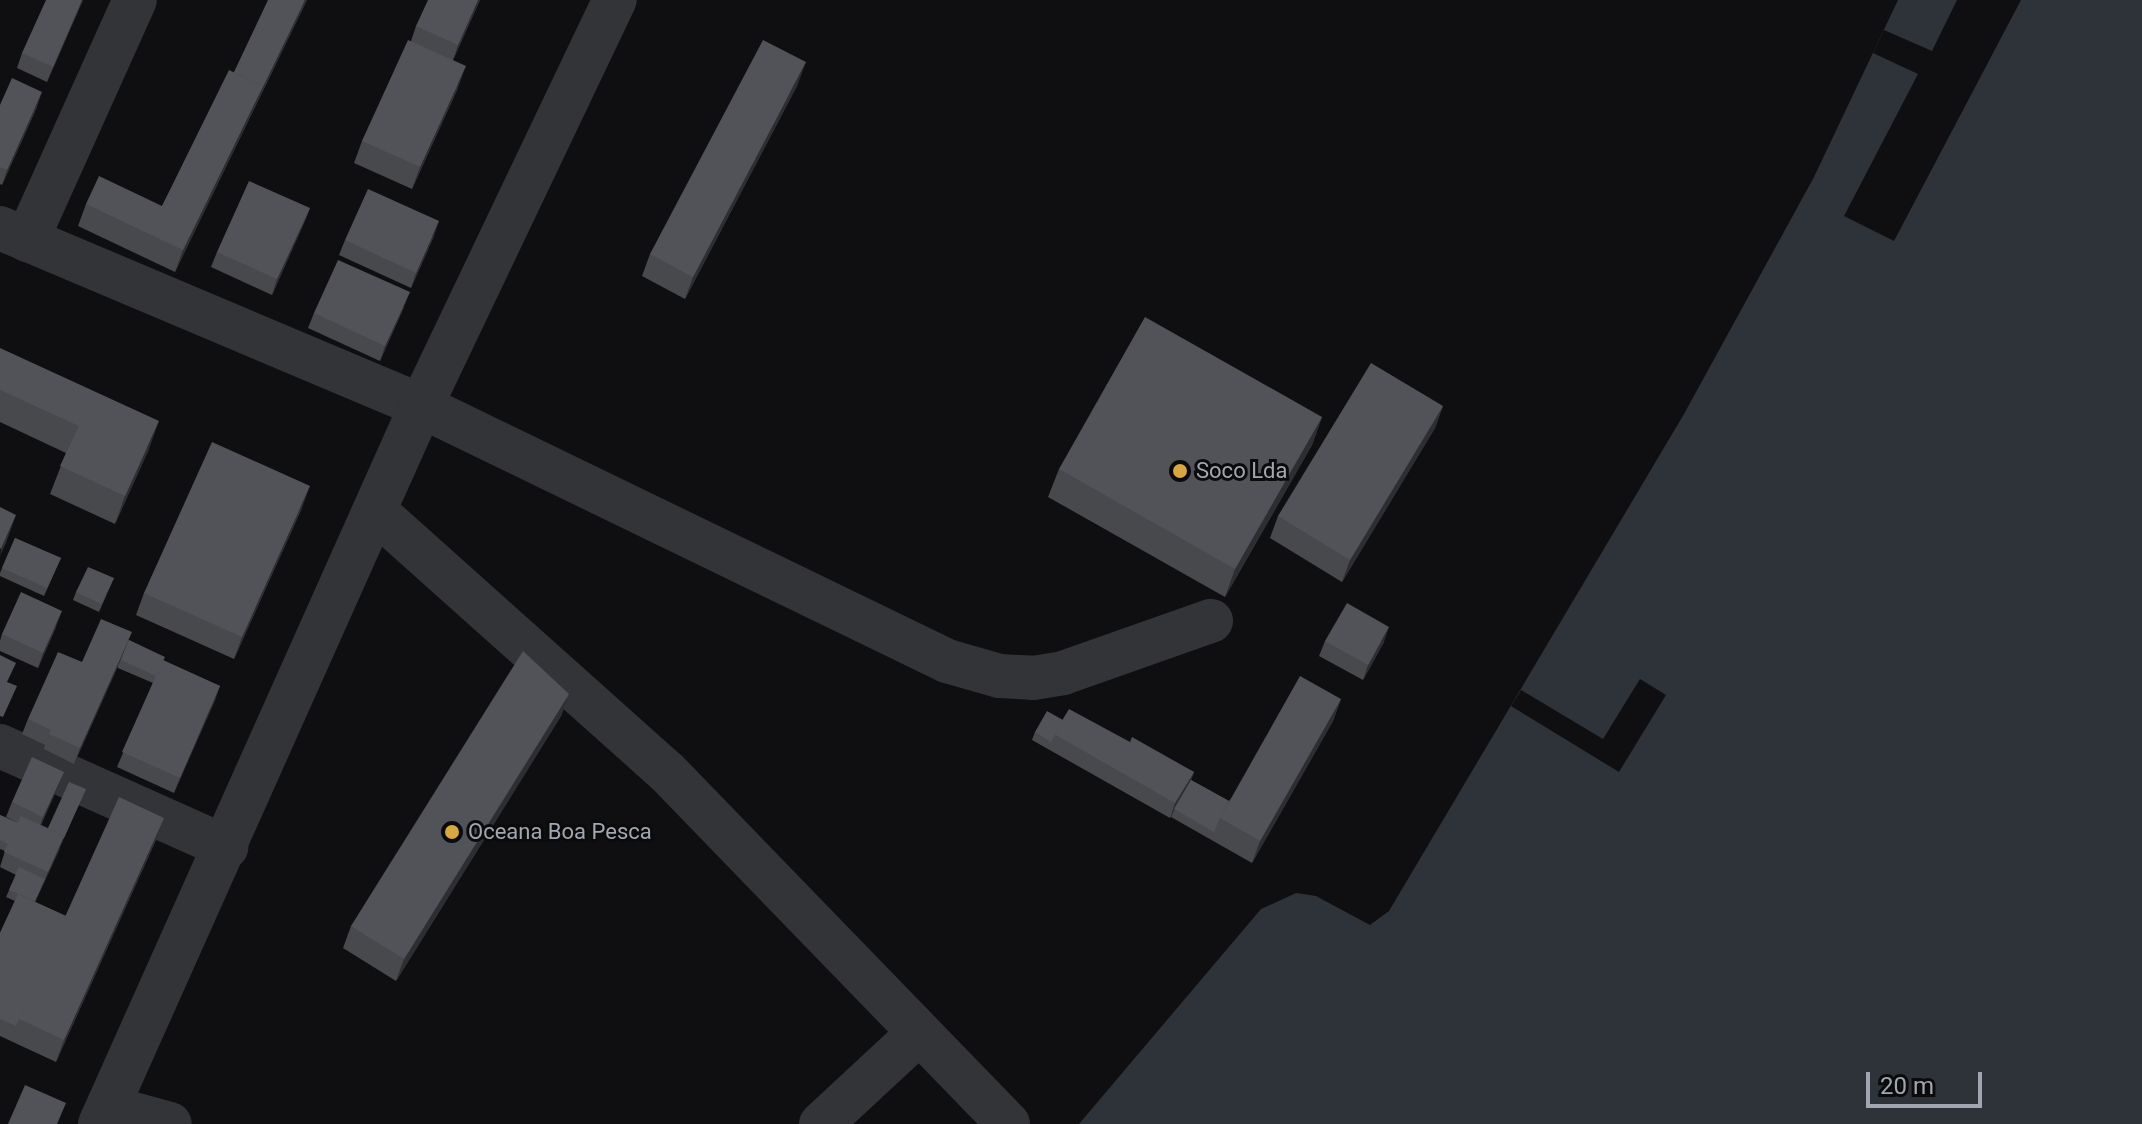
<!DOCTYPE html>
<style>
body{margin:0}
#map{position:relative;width:2142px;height:1124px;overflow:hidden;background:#0f0f11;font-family:Roboto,sans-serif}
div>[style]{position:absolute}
.water>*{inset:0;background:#2d3339}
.pier>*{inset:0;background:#0f0f11}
.minor>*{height:44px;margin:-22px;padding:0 22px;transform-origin:22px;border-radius:22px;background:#333437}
.wall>*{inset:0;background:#48494d}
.shaded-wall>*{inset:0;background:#2d2e31}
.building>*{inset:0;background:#515358}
.dots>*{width:22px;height:22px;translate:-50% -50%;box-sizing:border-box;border:4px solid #0b0b0b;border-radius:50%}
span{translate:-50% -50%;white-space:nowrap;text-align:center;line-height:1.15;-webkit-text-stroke:6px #0b0b0b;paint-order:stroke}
.poi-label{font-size:22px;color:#a2a6b0}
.left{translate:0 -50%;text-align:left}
.scale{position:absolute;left:1866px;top:1072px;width:116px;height:36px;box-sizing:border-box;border:4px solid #a2a6b0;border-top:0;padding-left:10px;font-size:24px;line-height:28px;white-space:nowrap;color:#a2a6b0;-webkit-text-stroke:6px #0b0b0b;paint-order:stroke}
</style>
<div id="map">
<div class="water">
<i style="clip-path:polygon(1898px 0,2142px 0,2142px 1124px,1079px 1124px,1261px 909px,1296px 893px,1316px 896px,1370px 925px,1389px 911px,1684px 414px,1814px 177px)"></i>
</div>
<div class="pier">
<i style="clip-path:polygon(1957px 0,2021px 0,1894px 241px,1844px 216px,1918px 74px,1873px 53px,1884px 30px,1932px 51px)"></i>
<i style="clip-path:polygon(1640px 679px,1666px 695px,1619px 772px,1511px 706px,1521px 690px,1603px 739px)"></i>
</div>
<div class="minor">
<i style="left:0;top:228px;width:457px;rotate:22.9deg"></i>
<i style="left:421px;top:406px;width:585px;rotate:25.86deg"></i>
<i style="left:947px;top:661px;width:54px;rotate:16.1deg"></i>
<i style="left:999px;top:676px;width:34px;rotate:3deg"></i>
<i style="left:1033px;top:678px;width:30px;rotate:-9deg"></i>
<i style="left:1063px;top:673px;width:157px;rotate:-19.4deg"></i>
<i style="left:27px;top:240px;width:263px;rotate:-65.8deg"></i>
<i style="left:375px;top:511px;width:392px;rotate:41.8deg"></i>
<i style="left:667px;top:772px;width:490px;rotate:45.9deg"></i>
<i style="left:0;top:746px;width:248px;rotate:24.1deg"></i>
<i style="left:108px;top:1107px;width:64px;rotate:15.3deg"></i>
<i style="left:100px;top:1124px;width:786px;rotate:-65.91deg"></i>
<i style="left:421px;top:406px;width:450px;rotate:-64.5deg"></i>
<i style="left:821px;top:1124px;width:134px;rotate:-42.9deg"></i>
</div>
<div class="wall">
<i style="clip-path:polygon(83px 0,47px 82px,17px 68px,22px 53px)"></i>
<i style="clip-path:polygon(307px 0,175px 272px,78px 226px,86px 204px,162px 206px,234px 72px)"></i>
<i style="clip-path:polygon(480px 0,453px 60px,458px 88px,412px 189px,354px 163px,362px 141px,411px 41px,416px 26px)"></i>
<i style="clip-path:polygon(798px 84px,685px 299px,642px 276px,650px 254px)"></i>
<i style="clip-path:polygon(0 105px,37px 107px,2px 185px,0 184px)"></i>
<i style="clip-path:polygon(310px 208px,304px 223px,272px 295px,211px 267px,217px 252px)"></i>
<i style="clip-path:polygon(434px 236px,411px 288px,339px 255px,345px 240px)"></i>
<i style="clip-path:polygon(404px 307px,380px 361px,308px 328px,314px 313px)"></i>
<i style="clip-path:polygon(0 348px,149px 449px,115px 524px,50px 494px,66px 453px,0 422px)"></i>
<i style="clip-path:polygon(1443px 406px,1435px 428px,1342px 582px,1270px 538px,1278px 516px)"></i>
<i style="clip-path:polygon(1322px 417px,1312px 445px,1225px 597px,1048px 497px,1059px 469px)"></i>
<i style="clip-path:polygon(302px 508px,234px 659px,136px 615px,144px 593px)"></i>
<i style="clip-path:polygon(15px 538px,61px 558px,44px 596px,0 576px,0 573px)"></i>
<i style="clip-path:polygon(114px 578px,99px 612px,73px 600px,76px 592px)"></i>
<i style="clip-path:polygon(56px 627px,38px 668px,0 651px,0 641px,2px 634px)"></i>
<i style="clip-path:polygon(129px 640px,164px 661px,220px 686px,174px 793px,117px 767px,153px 683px,118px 668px,118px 666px,74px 764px,44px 749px,45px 745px,22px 734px,28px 719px,82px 662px)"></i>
<i style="clip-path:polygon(1325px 641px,1384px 642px,1363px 680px,1319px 656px)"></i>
<i style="clip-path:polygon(569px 694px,561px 716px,396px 981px,343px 948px,351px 926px)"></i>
<i style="clip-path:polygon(1341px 699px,1333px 721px,1252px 863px,1171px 817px,1173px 814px,1170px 818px,1032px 740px,1035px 732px,1063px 720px,1130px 742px,1194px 772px,1191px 780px,1229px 801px)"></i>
<i style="clip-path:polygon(64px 772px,41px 825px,48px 828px,86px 789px,35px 902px,66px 916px,164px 818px,156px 840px,56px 1062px,0 1036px,0 933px,15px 901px,6px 897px,16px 875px,0 867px,5px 851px,0 849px,0 815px,18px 823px,6px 817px,12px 802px)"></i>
</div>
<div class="shaded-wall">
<i style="clip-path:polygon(82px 0,83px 0,47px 82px,53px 67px)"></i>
<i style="clip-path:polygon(305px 0,307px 0,175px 272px,183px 250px)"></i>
<i style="clip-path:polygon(478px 0,480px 0,453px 60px,458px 45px)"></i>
<i style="clip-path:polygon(806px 62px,798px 84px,685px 299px,693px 277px)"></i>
<i style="clip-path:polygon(466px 66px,458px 88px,412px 189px,420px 167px)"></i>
<i style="clip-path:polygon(42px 92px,37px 107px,2px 185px,7px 170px)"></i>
<i style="clip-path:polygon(310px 208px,304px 223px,272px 295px,277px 279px)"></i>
<i style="clip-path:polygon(439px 221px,434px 236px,411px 288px,416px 273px)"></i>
<i style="clip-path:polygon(410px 292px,404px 307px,380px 361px,385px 346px)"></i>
<i style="clip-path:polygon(1443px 406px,1435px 428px,1342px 582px,1350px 560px)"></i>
<i style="clip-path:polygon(1322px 417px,1312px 445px,1225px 597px,1235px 569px)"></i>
<i style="clip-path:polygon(159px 421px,149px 449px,115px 524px,125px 496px)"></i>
<i style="clip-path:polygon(310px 486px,302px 508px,234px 659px,242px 637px)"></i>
<i style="clip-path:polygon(16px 515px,6px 543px,0 556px,1px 549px)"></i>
<i style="clip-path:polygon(62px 611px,56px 627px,38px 668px,43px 653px)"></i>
<i style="clip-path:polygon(1389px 627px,1384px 642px,1363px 680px,1368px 665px)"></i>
<i style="clip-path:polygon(132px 632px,118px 666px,74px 764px,80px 748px)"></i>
<i style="clip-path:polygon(220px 686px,215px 701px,174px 793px,180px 778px)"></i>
<i style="clip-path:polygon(569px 694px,561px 716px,396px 981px,404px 959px)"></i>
<i style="clip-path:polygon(1341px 699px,1333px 721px,1252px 863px,1260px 841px)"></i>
<i style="clip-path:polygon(64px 772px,58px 787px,38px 832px,43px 817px)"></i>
<i style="clip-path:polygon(1194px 772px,1188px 787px,1170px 818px,1175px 803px)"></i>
<i style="clip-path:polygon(164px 818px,156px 840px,56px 1062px,64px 1040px)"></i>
<i style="clip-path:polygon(64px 836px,59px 851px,32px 909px,45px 879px)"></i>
</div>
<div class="building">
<i style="clip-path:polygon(46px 0,82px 0,53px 67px,22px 53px)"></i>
<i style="clip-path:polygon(268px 0,305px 0,260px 93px,263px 86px,234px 72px)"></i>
<i style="clip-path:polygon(428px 0,478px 0,458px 45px,416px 26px)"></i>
<i style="clip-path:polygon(408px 40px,466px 66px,420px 167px,362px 141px)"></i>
<i style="clip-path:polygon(763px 40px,806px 62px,693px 277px,650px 254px)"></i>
<i style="clip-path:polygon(229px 70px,263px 86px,183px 250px,86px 204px,99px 176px,162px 206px)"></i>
<i style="clip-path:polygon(12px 78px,42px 92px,7px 170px,0 167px,0 105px)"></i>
<i style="clip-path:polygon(249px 181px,310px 208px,277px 279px,217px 252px)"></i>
<i style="clip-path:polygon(368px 189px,439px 221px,416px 273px,345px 240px)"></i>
<i style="clip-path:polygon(338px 260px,410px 292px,385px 346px,314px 313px)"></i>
<i style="clip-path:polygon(1145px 317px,1322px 417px,1235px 569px,1059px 469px)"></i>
<i style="clip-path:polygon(0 348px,159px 421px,125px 496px,60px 466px,79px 426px,0 390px)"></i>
<i style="clip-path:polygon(1371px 363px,1443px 406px,1350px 560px,1278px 516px)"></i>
<i style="clip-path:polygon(212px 442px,310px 486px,242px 637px,144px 593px)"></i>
<i style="clip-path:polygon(0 507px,16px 515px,1px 549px,0 548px)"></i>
<i style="clip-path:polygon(15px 538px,61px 558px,47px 588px,2px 568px)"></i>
<i style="clip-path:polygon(88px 567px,114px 578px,101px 604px,76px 592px)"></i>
<i style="clip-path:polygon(21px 592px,62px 611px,43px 653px,2px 634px)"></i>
<i style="clip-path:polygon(1347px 603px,1389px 627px,1368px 665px,1325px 641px)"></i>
<i style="clip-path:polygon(101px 619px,132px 632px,80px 748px,49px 734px,51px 730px,28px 719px,58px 652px,82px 662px)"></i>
<i style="clip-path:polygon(129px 640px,165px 657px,156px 676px,121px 660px)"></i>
<i style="clip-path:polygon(523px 651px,569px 694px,404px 959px,351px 926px)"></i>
<i style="clip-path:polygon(0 655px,16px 663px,7px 682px,17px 686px,3px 717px,0 716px)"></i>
<i style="clip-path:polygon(163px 660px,220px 686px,180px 778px,122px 752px)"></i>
<i style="clip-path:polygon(1300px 676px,1341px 699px,1260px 841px,1220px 818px)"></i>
<i style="clip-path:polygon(1069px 709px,1130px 742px,1132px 737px,1194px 772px,1175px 803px,1054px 734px)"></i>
<i style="clip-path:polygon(1047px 711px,1063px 720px,1051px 742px,1035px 732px)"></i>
<i style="clip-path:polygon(32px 757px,64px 772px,43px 817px,12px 802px)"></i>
<i style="clip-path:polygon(1191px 780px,1229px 801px,1220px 818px,1214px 832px,1174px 809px)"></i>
<i style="clip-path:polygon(69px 782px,86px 789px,64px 838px,63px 838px,64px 836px,48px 828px)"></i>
<i style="clip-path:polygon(119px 797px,164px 818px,64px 1040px,19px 1019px)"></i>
<i style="clip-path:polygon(0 815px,18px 823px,8px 844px,0 840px)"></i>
<i style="clip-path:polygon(21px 816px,64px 836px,48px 872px,4px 852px)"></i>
<i style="clip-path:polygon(19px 867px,45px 879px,35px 901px,9px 890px)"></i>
<i style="clip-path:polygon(18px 894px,66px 916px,16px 1026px,0 1019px,0 933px)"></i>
<i style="clip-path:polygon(25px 1085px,66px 1103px,57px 1124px,8px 1124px)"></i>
</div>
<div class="dots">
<i style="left:1180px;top:471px;background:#d8a740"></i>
<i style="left:452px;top:832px;background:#d8a740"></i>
</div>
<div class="poi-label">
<span class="left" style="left:1196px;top:471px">Soco Lda</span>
<span class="left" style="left:468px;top:832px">Oceana Boa Pesca</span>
</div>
<div class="scale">20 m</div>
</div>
